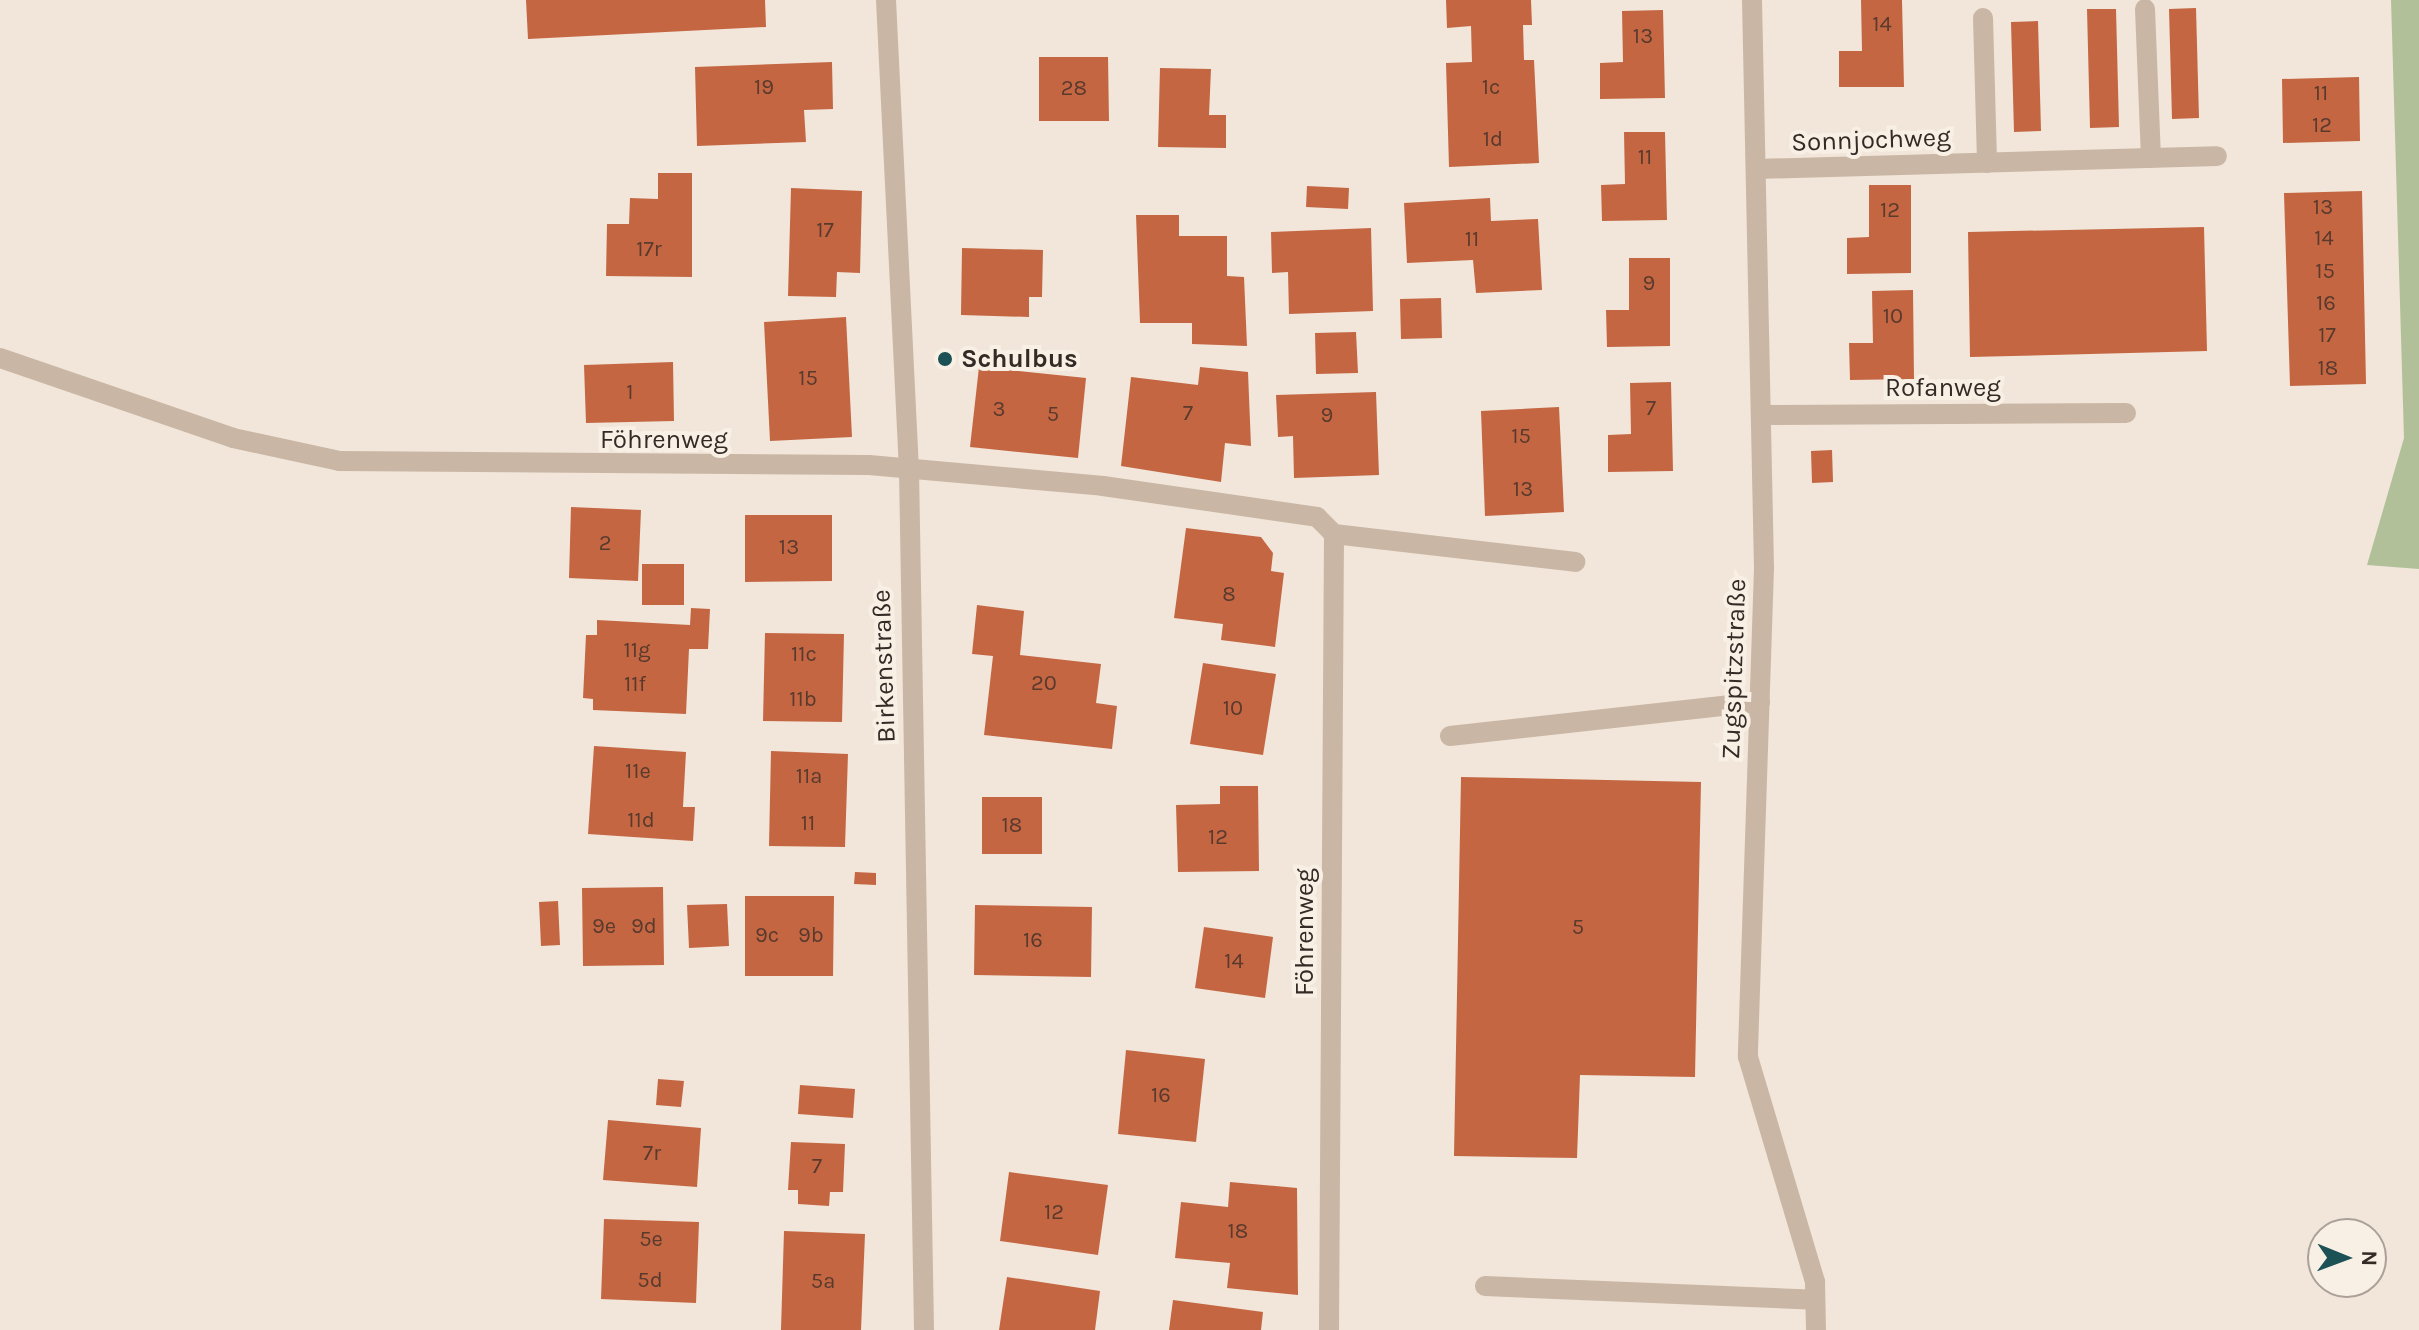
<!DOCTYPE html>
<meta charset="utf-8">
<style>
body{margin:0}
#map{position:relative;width:2419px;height:1330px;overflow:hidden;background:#f1e6d9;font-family:Karla,sans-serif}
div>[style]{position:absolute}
.green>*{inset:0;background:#b2c099}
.building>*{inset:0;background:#c56643}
.minor>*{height:20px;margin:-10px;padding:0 10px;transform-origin:10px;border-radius:10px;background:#c9b6a5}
.dots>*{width:22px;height:22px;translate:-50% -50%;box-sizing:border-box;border:4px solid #f9f0e5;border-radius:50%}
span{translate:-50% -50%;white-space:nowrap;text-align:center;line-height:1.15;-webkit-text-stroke:8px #f9f0e5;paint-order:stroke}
.number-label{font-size:22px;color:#593a2d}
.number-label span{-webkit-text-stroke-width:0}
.street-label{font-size:26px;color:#352b26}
.poi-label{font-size:26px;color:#352b26;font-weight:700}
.left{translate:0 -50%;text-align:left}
.north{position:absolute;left:2307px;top:1218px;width:80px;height:80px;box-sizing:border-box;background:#f9f0e5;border:2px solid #aba199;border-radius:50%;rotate:91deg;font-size:22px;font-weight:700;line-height:32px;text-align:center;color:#352b26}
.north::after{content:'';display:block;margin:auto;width:28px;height:36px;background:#1c5156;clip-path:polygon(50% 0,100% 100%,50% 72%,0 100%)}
</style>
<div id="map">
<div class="green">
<i style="clip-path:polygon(2391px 0,2419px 0,2419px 569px,2367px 565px,2404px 438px)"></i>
</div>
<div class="building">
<i style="clip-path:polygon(526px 0,765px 0,766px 27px,528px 39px)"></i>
<i style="clip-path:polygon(1446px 0,1531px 0,1532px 25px,1523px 25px,1524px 60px,1534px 60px,1539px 163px,1449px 167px,1446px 63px,1472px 62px,1471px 26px,1447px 28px)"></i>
<i style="clip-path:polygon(1861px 0,1902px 0,1904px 87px,1839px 87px,1839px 51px,1862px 51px)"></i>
<i style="clip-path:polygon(2196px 8px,2199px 118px,2172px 119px,2169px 9px)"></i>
<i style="clip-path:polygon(2087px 9px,2116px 9px,2119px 127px,2090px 128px)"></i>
<i style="clip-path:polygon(1663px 10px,1665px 98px,1600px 99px,1600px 63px,1623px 62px,1622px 11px)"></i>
<i style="clip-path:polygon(2038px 21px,2041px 131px,2014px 132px,2011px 22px)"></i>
<i style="clip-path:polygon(1039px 57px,1108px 57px,1109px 121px,1039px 121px)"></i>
<i style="clip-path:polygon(832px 62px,833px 109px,804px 110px,806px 142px,697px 146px,695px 67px)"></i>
<i style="clip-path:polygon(1160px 68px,1211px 69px,1209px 115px,1226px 115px,1226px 148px,1158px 147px)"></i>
<i style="clip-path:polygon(2359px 77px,2360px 141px,2283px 143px,2282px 79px)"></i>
<i style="clip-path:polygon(1624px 132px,1665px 132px,1667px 220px,1602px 221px,1601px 185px,1625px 184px)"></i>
<i style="clip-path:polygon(658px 173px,692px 173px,692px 277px,606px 276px,607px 224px,629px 224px,630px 198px,658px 199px)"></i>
<i style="clip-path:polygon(1869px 185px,1911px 185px,1911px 273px,1847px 274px,1847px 238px,1869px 237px)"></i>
<i style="clip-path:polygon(1307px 186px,1349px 188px,1348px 209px,1306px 207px)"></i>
<i style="clip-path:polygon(791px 188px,862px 191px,860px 273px,837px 272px,836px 297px,788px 296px)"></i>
<i style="clip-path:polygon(2362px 191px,2366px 384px,2290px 386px,2284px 193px)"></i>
<i style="clip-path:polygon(1490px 198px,1491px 221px,1538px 219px,1542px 290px,1476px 293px,1473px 260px,1407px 263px,1404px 203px)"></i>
<i style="clip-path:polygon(1136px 215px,1179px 215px,1179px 236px,1227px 236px,1227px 276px,1244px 277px,1247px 346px,1192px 344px,1192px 323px,1140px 323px)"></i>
<i style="clip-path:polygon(2204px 227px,2207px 351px,1970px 357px,1968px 232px)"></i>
<i style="clip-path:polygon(1371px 228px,1373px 311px,1289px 314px,1288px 272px,1272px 273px,1271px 232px)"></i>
<i style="clip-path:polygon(962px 248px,1043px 250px,1042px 297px,1029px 297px,1029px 317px,961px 315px)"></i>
<i style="clip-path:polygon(1629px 258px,1670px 258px,1670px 346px,1607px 347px,1606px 310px,1629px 310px)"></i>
<i style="clip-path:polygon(1913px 290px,1914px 379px,1850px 380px,1849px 343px,1873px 343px,1872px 291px)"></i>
<i style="clip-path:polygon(1441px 298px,1442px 338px,1401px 339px,1400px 299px)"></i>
<i style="clip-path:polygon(846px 317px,852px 437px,770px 441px,764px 322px)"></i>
<i style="clip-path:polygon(1356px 332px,1358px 373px,1316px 374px,1315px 333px)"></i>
<i style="clip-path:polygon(673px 362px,674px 421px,586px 423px,584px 365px)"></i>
<i style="clip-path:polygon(979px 367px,1086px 378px,1078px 458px,970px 447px)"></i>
<i style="clip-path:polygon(1200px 367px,1248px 372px,1251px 446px,1225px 443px,1221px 482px,1121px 466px,1131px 377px,1198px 385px)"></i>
<i style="clip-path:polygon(1671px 382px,1673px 471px,1608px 472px,1608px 435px,1631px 434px,1630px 383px)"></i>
<i style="clip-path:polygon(1376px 392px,1379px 475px,1294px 478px,1293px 436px,1278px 437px,1276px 395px)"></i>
<i style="clip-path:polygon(1559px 407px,1564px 512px,1485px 516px,1481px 411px)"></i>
<i style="clip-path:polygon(1832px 450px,1833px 482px,1812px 483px,1811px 451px)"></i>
<i style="clip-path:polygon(571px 507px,641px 510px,638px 581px,569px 578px)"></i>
<i style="clip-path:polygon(745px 515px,832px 515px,832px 581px,745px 582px)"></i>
<i style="clip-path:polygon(1186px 528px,1261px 537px,1273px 553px,1271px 571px,1284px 573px,1275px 647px,1221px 640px,1223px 624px,1174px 618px)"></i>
<i style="clip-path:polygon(642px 564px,684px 564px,684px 605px,642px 605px)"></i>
<i style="clip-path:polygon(977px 605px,1024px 611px,1020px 655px,1101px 664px,1096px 703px,1117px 706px,1112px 749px,984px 735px,993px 656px,972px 654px)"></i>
<i style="clip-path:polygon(691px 608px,710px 609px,708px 649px,689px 649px,686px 714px,593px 710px,593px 699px,583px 698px,586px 635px,597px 635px,597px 620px,690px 625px)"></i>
<i style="clip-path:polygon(765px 633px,844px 634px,842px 722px,763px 721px)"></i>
<i style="clip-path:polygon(1203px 663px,1276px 674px,1263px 755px,1190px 744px)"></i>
<i style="clip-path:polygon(594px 746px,686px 752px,683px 807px,695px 807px,693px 841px,588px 834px)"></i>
<i style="clip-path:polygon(771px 751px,848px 754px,845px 847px,769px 846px)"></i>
<i style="clip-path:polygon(1461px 777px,1701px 782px,1695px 1077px,1580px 1075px,1577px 1158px,1454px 1156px)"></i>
<i style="clip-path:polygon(1220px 786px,1258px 786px,1259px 871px,1178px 872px,1176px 805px,1220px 804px)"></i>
<i style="clip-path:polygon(982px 797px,1042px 797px,1042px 854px,982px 854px)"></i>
<i style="clip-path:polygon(855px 872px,876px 873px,876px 885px,854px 884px)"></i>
<i style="clip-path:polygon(663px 887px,664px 965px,583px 966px,582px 888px)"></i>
<i style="clip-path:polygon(745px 896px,834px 896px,833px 976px,745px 976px)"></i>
<i style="clip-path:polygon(558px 901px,560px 945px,541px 946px,539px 902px)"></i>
<i style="clip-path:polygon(727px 904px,729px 946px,689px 948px,687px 905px)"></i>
<i style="clip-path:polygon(975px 905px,1092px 907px,1091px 977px,974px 975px)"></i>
<i style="clip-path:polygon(1204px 927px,1273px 937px,1265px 998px,1195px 988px)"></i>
<i style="clip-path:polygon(1126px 1050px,1205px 1059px,1196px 1142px,1118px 1134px)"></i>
<i style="clip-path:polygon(658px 1079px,684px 1081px,681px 1107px,656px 1105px)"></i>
<i style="clip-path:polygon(800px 1085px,855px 1089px,853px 1118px,798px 1114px)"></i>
<i style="clip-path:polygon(608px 1120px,701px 1128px,697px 1187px,603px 1180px)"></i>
<i style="clip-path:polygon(791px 1142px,845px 1144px,843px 1192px,830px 1192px,829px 1206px,798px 1204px,798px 1190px,788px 1190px)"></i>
<i style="clip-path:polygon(1009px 1172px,1108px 1185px,1098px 1255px,1000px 1241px)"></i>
<i style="clip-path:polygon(1230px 1182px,1297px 1188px,1298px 1295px,1227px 1288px,1230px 1263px,1175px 1258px,1181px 1202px,1228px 1207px)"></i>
<i style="clip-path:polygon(604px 1219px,699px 1222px,696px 1303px,601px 1299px)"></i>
<i style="clip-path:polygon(784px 1231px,865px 1234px,861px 1330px,781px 1330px)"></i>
<i style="clip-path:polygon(1007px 1277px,1100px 1291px,1095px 1330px,999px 1330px)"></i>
<i style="clip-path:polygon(1173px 1300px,1263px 1312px,1261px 1330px,1169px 1330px)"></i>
</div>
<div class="minor">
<i style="left:886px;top:0;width:471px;rotate:87.2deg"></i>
<i style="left:909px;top:470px;width:860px;rotate:89deg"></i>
<i style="left:1752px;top:0;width:568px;rotate:88.79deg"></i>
<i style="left:1764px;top:568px;width:489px;rotate:91.9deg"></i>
<i style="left:1748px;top:1057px;width:235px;rotate:73.4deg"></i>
<i style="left:1815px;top:1282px;width:48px;rotate:88.8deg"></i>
<i style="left:2145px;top:9px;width:149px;rotate:87.7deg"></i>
<i style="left:1983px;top:18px;width:145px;rotate:88.4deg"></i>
<i style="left:1756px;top:169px;width:461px;rotate:-1.6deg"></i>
<i style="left:0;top:358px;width:246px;rotate:18.9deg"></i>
<i style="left:233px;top:438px;width:108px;rotate:12.2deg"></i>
<i style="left:339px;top:461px;width:530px;rotate:0.43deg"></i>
<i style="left:869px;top:465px;width:235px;rotate:5.1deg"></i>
<i style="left:1103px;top:486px;width:216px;rotate:8.2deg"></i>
<i style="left:1317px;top:517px;width:24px;rotate:45deg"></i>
<i style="left:1334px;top:534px;width:796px;rotate:90.36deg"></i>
<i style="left:1761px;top:415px;width:365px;rotate:-0.3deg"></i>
<i style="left:1334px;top:534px;width:243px;rotate:6.6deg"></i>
<i style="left:1450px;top:736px;width:312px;rotate:-6.3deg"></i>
<i style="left:1485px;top:1286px;width:330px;rotate:2.4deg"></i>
</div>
<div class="dots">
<i style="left:945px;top:359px;background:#1c5156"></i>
</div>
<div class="number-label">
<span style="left:1882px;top:25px">14</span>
<span style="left:1643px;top:37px">13</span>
<span style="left:764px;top:88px">19</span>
<span style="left:1491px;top:88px">1c</span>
<span style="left:1074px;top:89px">28</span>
<span style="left:2321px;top:94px">11</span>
<span style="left:2322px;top:126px">12</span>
<span style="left:1493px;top:140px">1d</span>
<span style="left:1645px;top:158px">11</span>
<span style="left:2323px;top:208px">13</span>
<span style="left:1890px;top:211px">12</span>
<span style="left:825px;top:231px">17</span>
<span style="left:2324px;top:239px">14</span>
<span style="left:1472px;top:240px">11</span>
<span style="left:649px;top:250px">17r</span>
<span style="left:2325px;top:272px">15</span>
<span style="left:1649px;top:284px">9</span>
<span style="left:2326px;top:304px">16</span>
<span style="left:1893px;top:317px">10</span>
<span style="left:2327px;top:336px">17</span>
<span style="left:2328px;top:369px">18</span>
<span style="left:808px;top:379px">15</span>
<span style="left:630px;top:393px">1</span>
<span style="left:1651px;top:409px">7</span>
<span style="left:999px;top:410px">3</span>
<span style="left:1188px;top:414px">7</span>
<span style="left:1053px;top:415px">5</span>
<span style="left:1327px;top:416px">9</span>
<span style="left:1521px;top:437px">15</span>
<span style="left:1523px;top:490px">13</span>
<span style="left:605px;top:544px">2</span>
<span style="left:789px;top:548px">13</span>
<span style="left:1229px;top:595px">8</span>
<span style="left:637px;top:651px">11g</span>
<span style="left:804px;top:655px">11c</span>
<span style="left:1044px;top:684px">20</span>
<span style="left:635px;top:685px">11f</span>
<span style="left:803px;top:700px">11b</span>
<span style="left:1233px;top:709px">10</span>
<span style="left:638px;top:772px">11e</span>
<span style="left:809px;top:777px">11a</span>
<span style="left:641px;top:821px">11d</span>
<span style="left:808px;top:824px">11</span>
<span style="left:1012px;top:826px">18</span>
<span style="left:1218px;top:838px">12</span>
<span style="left:604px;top:927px">9e</span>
<span style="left:644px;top:927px">9d</span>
<span style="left:1578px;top:928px">5</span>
<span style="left:767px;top:936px">9c</span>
<span style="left:811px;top:936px">9b</span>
<span style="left:1033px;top:941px">16</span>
<span style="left:1234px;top:962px">14</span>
<span style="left:1161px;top:1096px">16</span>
<span style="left:652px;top:1154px">7r</span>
<span style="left:817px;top:1167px">7</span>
<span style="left:1054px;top:1213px">12</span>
<span style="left:1238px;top:1232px">18</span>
<span style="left:651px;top:1240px">5e</span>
<span style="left:650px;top:1281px">5d</span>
<span style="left:823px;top:1282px">5a</span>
</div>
<div class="street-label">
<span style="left:1871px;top:140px;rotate:-2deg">Sonnjochweg</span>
<span style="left:1943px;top:388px">Rofanweg</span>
<span style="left:664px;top:440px">Föhrenweg</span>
<span style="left:884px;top:666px;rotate:-92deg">Birkenstraße</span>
<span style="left:1734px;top:669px;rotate:-88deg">Zugspitzstraße</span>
<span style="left:1305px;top:932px;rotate:-90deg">Föhrenweg</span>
</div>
<div class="poi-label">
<span class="left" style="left:961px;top:359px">Schulbus</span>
</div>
<div class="north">N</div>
</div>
